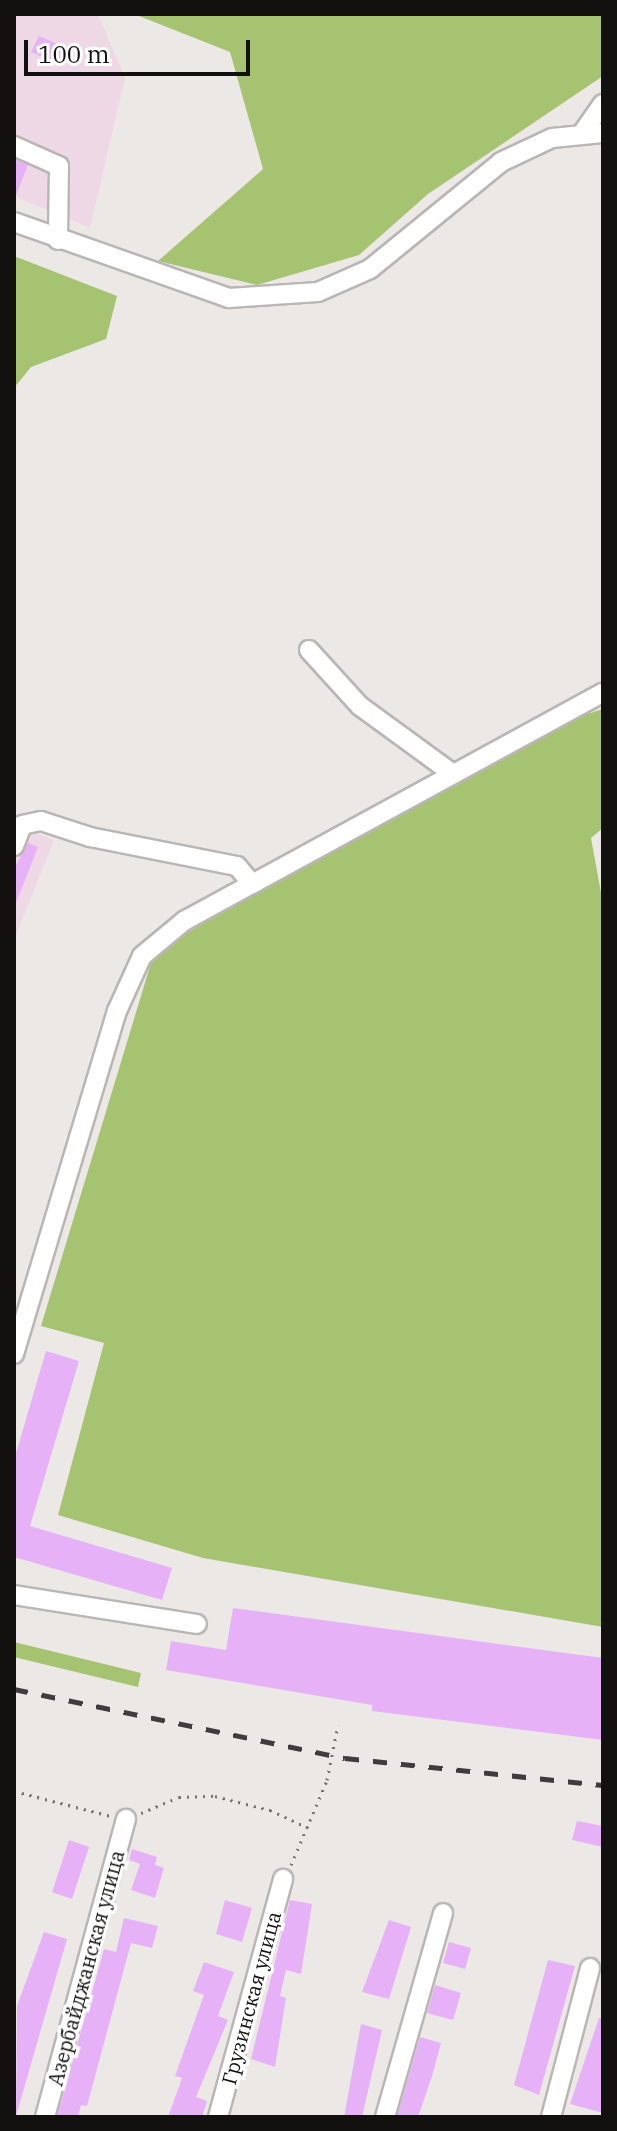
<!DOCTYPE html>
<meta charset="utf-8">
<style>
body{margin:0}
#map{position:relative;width:617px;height:2131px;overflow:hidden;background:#ece8e6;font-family:"IBM Plex Serif",serif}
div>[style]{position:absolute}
.industrial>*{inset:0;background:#eed8e6}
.forest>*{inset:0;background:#a6c371}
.building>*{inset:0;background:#e7b1f7}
.path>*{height:3px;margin-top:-1.5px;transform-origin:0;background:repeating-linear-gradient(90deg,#767472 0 2px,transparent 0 8px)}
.roads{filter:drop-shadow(2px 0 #bab6b4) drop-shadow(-2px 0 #bab6b4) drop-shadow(0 2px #bab6b4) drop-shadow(0 -2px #bab6b4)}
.minor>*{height:18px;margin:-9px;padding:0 9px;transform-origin:9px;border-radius:9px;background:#fff}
.rail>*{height:5px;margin-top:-2.5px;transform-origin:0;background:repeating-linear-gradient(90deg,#3e3d3b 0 14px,transparent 0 28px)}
span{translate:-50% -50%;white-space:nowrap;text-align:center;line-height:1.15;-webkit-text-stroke:7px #fff;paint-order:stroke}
.street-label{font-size:20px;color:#121110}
.frame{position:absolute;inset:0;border:16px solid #121110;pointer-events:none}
.scale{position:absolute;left:24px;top:40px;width:226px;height:36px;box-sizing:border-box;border:4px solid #121110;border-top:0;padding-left:10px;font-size:24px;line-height:28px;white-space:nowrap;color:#121110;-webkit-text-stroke:6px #fff;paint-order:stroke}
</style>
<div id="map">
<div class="industrial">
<i style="clip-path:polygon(14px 14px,98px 14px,125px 78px,90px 228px,14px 196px)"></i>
<i style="clip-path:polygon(14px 825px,54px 840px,14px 940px)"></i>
</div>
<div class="forest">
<i style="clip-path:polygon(134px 14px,603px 14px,603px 76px,428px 194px,359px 255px,257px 285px,158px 261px,263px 169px,230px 52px)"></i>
<i style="clip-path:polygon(14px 256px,117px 296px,106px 339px,31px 367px,14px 388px)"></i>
<i style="clip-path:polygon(603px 709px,603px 828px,591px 838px,603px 904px,603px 1627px,203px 1558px,58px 1515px,104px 1343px,41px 1326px,154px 953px,352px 834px,558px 723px)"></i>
<i style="clip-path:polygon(14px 1642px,141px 1673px,138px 1687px,14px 1657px)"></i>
</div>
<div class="building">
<i style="clip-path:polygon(39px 36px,67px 48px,61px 65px,31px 52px)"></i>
<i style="clip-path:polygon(14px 159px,28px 165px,15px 198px,14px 198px)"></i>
<i style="clip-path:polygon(28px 843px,38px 847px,14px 908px,14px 869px)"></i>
<i style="clip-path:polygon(46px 1351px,79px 1361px,30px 1526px,172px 1568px,162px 1600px,14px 1557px,14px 1460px)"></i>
<i style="clip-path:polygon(233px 1608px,603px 1658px,603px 1740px,372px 1711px,372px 1705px,166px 1670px,171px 1641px,226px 1650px)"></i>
<i style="clip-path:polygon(577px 1821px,603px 1826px,603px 1847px,572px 1840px)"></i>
<i style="clip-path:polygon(69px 1840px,89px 1847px,72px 1899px,52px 1892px)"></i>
<i style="clip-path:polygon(132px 1849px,157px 1857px,155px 1865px,164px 1868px,155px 1898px,131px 1890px,140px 1864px,129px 1860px)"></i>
<i style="clip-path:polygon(225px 1900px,252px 1908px,242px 1942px,216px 1934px)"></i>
<i style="clip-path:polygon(290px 1900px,312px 1904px,301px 1974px,286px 1970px,280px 1996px,286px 1998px,275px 2067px,251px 2059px)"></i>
<i style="clip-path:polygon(124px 1918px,158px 1926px,152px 1948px,131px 1943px,87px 2106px,81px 2105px,78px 2117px,57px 2117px,104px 1949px,116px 1952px)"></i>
<i style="clip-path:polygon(389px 1920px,411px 1927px,389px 1999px,362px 1992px)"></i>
<i style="clip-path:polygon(44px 1932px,67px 1939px,16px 2116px,17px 2006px)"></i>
<i style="clip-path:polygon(449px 1942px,471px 1948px,465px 1969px,443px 1963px)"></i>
<i style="clip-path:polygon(548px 1960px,575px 1966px,539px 2095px,514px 2085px)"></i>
<i style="clip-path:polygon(204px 1962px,234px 1972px,218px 2016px,228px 2020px,196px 2097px,207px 2101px,202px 2117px,168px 2117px,182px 2078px,175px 2076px,204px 1995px,193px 1991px)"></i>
<i style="clip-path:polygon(435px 1985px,461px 1993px,453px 2020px,427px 2013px)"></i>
<i style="clip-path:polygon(599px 2018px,603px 2019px,603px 2113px,570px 2104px)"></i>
<i style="clip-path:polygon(361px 2024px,382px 2030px,362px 2117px,344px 2117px)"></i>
<i style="clip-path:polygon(420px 2037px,441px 2043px,432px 2076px,418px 2117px,397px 2117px)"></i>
</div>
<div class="path">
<i style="left:14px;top:1791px;width:100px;rotate:14.5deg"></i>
<i style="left:141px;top:1813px;width:41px;rotate:-22.8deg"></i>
<i style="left:179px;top:1797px;width:36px;rotate:-2deg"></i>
<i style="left:215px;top:1796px;width:57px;rotate:14.3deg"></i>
<i style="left:270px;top:1810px;width:43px;rotate:24.8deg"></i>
<i style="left:291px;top:1865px;width:92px;rotate:-67deg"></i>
<i style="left:327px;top:1780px;width:56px;rotate:-78.7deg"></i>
</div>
<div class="roads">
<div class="minor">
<i style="left:581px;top:135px;width:38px;rotate:-55deg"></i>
<i style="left:14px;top:146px;width:49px;rotate:24deg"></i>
<i style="left:59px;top:166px;width:74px;rotate:90.8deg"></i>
<i style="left:14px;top:222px;width:228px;rotate:19.5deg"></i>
<i style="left:229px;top:298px;width:89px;rotate:-3.9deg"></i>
<i style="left:318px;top:292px;width:57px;rotate:-23.9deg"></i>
<i style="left:370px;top:269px;width:169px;rotate:-39.2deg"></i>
<i style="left:501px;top:162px;width:56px;rotate:-25.2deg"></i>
<i style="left:552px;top:138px;width:51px;rotate:-5.6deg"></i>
<i style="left:309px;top:650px;width:76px;rotate:47.7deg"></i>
<i style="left:360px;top:706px;width:114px;rotate:36.1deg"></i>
<i style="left:14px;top:846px;width:22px;rotate:-69deg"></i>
<i style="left:22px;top:825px;width:19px;rotate:-12deg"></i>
<i style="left:41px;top:821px;width:52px;rotate:18.1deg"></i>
<i style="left:90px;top:837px;width:150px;rotate:11.2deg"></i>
<i style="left:237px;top:866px;width:23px;rotate:50deg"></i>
<i style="left:252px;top:884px;width:400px;rotate:-28.6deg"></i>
<i style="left:14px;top:1354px;width:358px;rotate:-73.3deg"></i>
<i style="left:117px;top:1011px;width:60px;rotate:-65.6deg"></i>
<i style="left:142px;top:956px;width:55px;rotate:-39.8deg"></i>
<i style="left:184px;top:921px;width:77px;rotate:-28.6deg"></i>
<i style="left:14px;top:1595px;width:185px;rotate:9deg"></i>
<i style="left:45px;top:2117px;width:309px;rotate:-74.8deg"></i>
<i style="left:218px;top:2117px;width:247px;rotate:-74.7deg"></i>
<i style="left:385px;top:2117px;width:212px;rotate:-74.1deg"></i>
<i style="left:551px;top:2117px;width:154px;rotate:-75.3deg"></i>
</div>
</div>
<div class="rail">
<i style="left:14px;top:1689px;width:338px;rotate:11.8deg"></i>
<i style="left:345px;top:1758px;width:259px;rotate:6deg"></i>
</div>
<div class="street-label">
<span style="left:86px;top:1968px;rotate:-75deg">Азербайджанская улица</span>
<span style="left:251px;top:1998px;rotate:-75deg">Грузинская улица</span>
</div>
<div class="frame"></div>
<div class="scale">100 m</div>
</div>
